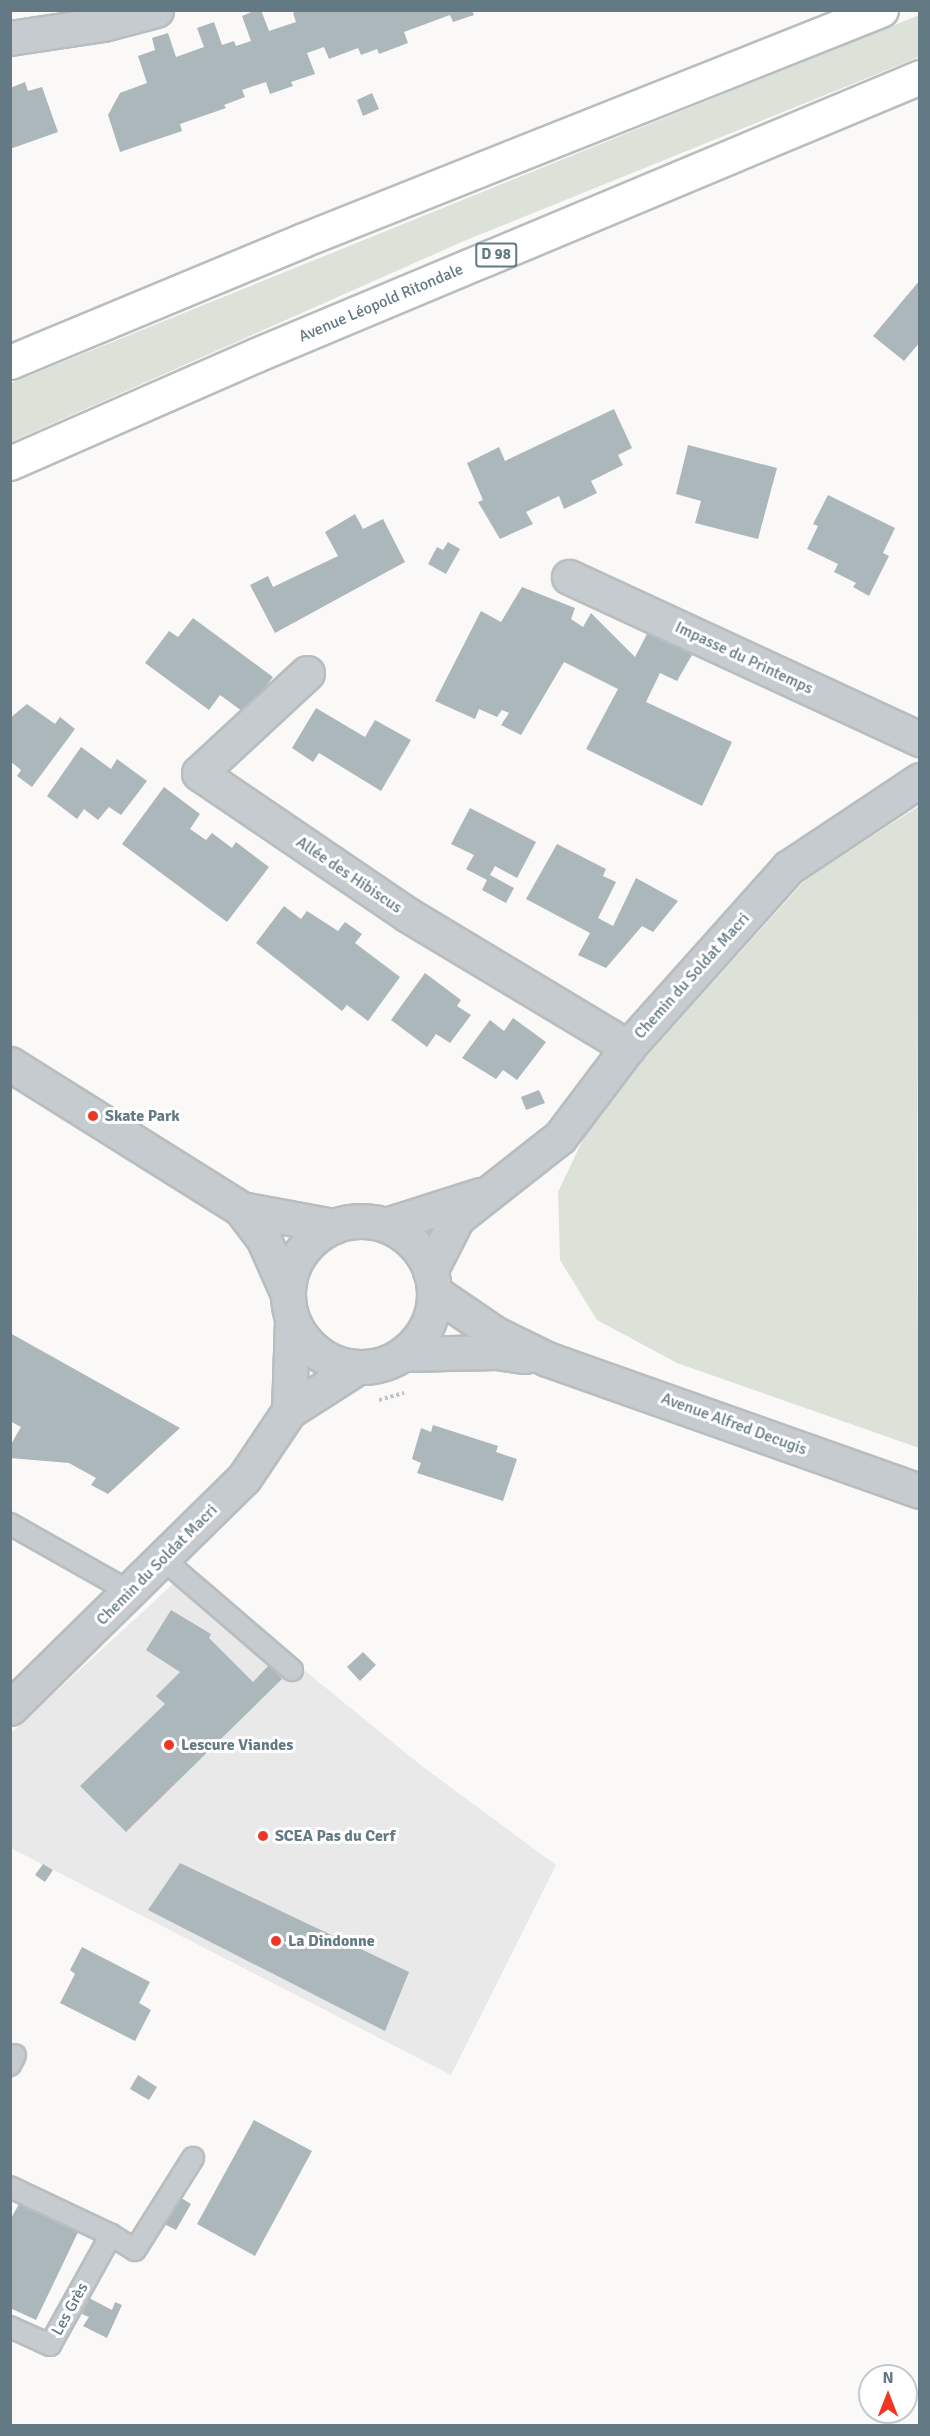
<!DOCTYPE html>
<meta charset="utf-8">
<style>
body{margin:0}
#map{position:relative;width:930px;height:2436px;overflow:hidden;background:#faf9f7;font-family:Signika,sans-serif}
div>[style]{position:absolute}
.built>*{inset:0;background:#e8e9e8}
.green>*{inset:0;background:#dce2d8}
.building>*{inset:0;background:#abb7bb}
.path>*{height:4px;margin-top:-2px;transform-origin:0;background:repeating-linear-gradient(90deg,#bfc3c5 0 3px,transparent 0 6px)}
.roads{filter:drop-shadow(2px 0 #b8bdc0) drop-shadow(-2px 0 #b8bdc0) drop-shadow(0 2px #b8bdc0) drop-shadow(0 -2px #b8bdc0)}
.service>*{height:20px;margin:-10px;padding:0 10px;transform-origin:10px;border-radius:10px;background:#c5cbce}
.minor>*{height:33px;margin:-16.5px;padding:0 16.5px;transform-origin:16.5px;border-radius:16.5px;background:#c5cbce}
.tertiary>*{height:33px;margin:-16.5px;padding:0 16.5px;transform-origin:16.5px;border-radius:16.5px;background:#c5cbce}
.tertiary>.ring{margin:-16.5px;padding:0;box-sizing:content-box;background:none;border:33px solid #c5cbce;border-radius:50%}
.trunk>*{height:33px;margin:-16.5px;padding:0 16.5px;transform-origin:16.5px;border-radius:16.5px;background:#fff}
.dots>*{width:16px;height:16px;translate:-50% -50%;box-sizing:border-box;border:3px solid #fff;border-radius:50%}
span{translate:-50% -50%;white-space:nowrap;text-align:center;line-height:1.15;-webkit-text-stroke:6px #fff;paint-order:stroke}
.shield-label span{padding:2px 4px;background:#fff;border:2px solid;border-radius:4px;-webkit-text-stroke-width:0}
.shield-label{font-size:15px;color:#637a84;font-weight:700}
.street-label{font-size:16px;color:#637a84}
.poi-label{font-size:16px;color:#637a84;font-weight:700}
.left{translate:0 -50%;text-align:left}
.frame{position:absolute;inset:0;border:12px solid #637a84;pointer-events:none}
.north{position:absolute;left:858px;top:2364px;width:60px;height:60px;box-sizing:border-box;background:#fff;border:2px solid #c1cace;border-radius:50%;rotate:0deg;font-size:16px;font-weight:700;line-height:24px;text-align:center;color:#637a84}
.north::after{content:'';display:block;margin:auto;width:21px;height:27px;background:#ee3623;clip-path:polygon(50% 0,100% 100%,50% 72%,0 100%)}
</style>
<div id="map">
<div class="built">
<i style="clip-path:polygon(185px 1573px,423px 1767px,556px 1865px,451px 2075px,11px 1848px,11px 1733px)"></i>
</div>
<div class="green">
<i style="clip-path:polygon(919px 15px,919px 57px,464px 241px,11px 442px,11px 383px)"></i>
<i style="clip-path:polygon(919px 806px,917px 1221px,919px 1448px,677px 1363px,597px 1320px,560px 1260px,558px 1192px,595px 1114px,807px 878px)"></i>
</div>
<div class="building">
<i style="clip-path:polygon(256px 10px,261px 10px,269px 31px,296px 22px,293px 13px,298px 10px,472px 10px,474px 15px,453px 22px,450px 15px,404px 32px,408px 43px,379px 54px,377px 49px,361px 55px,358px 48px,329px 59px,324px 47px,307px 53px,315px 74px,291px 82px,293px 86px,270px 94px,266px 82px,242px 90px,245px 97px,224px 105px,226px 108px,180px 124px,182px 131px,120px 152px,108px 115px,120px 93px,147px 83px,138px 56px,155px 50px,152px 38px,168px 33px,176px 57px,204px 47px,197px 28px,214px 22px,222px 45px,234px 41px,236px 46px,251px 41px,242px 16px)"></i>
<i style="clip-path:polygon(25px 82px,28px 91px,42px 87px,58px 132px,10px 149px,10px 88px)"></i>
<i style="clip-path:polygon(372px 93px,379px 109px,363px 116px,357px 100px)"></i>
<i style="clip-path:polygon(920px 280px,920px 342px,904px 361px,873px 336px)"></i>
<i style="clip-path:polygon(614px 409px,632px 448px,618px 455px,623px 465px,591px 481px,597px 493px,564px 509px,559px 496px,526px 512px,533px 524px,500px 539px,478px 502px,483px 500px,467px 463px,499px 447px,505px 461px)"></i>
<i style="clip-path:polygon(688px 445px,777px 468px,758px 539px,695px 523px,701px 501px,676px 494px)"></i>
<i style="clip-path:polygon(828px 495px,895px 528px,883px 553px,889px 556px,869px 596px,853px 587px,856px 583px,834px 572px,838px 564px,807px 549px,818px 526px,813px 524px)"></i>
<i style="clip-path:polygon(355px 514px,363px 529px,383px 519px,405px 562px,275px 633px,250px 585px,268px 576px,273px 587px,338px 556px,325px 532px)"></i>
<i style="clip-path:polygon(448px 542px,460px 549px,446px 574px,428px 564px,437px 547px,443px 550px)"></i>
<i style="clip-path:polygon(522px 587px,575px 608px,571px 619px,583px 627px,591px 613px,635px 657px,648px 632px,692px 655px,677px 681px,660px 673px,646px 702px,732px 742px,702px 806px,586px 749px,618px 689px,564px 662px,521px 735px,501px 725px,509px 713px,502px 710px,497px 717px,479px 709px,475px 719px,435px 701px,481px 611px,501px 622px)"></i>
<i style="clip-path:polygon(193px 618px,273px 677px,246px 714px,220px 695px,209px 710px,145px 663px,169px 631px,178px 637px)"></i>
<i style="clip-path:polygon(27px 704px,55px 724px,60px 717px,75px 729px,32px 787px,17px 776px,21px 770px,10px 761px,10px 718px)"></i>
<i style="clip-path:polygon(316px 708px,365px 737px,375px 720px,411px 740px,381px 791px,319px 753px,313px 762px,292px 748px)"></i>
<i style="clip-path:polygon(81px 747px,111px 769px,117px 759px,147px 781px,121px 815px,109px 807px,98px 820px,84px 809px,77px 819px,47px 796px)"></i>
<i style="clip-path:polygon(164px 787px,200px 814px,190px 829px,206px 840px,212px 833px,232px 848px,236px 842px,269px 867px,227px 922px,122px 844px)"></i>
<i style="clip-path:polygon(470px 808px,536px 842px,517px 878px,495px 866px,490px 875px,514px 888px,506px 903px,482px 890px,487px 880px,466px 869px,474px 855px,451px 844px)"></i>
<i style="clip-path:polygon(557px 844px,606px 869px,603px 876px,616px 882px,598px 918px,613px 926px,636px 878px,678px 901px,653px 932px,642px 926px,606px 968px,578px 955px,590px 933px,526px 899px)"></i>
<i style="clip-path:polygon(284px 906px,301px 919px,307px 911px,338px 931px,345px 922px,362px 934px,355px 943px,400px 977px,368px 1021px,347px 1005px,342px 1011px,256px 943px)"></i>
<i style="clip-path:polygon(425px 973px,461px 1000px,457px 1006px,471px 1015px,450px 1043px,436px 1034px,427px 1047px,391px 1020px)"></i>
<i style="clip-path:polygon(513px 1018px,546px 1042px,517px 1080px,503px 1070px,496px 1079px,462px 1058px,490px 1020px,504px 1031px)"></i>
<i style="clip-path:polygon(539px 1090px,545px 1103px,526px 1110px,521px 1097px)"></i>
<i style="clip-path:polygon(10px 1333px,180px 1428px,108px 1494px,91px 1485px,96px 1478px,69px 1463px,10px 1458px,10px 1446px,21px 1427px,10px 1421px)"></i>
<i style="clip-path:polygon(433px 1425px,498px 1446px,496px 1452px,517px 1459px,503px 1501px,417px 1473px,421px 1463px,412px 1459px,421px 1428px,431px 1432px)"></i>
<i style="clip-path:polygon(171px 1610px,211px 1634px,209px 1638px,253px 1682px,269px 1665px,282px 1679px,126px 1832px,80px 1786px,165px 1704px,156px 1696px,180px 1672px,146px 1650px)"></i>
<i style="clip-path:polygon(363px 1652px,376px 1665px,360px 1681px,347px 1667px)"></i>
<i style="clip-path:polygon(180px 1863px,409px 1972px,385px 2031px,148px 1910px)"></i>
<i style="clip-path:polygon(43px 1864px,53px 1870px,45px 1882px,35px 1875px)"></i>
<i style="clip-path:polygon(82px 1947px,150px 1982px,139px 2003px,151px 2010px,135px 2041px,60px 2003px,75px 1974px,70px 1970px)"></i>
<i style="clip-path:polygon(138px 2075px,157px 2087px,149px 2100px,130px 2089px)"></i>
<i style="clip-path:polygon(254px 2120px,312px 2151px,255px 2256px,197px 2224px)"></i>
<i style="clip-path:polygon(178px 2196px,191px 2204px,176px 2230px,162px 2223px)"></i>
<i style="clip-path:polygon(19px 2204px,81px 2226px,36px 2320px,10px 2308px,10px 2220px)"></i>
<i style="clip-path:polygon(89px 2298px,112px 2310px,115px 2302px,122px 2305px,107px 2338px,83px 2326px,89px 2317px,82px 2314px)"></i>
</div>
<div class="path">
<i style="left:379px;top:1400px;width:26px;rotate:-16deg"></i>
</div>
<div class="roads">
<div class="service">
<i style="left:10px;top:1524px;width:138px;rotate:29.5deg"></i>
<i style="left:164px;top:1560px;width:169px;rotate:40.7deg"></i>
<i style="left:10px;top:2065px;width:11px;rotate:-63deg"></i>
<i style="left:10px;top:2187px;width:112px;rotate:25.4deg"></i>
<i style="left:10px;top:2327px;width:44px;rotate:24.2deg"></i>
<i style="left:50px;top:2345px;width:126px;rotate:-61deg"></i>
<i style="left:111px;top:2235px;width:28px;rotate:32deg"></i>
<i style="left:135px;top:2250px;width:109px;rotate:-57.8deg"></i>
</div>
<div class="minor">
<i style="left:10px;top:38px;width:94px;rotate:-8.6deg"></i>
<i style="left:103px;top:24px;width:55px;rotate:-14.8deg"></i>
<i style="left:569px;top:577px;width:387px;rotate:24.8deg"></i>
<i style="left:307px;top:673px;width:147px;rotate:137.2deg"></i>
<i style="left:199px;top:773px;width:253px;rotate:34.2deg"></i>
<i style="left:408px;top:915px;width:257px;rotate:31deg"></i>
<i style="left:386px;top:1225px;width:99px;rotate:-17.7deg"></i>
<i style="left:430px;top:1271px;width:59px;rotate:-63deg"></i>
<i style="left:457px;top:1218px;width:131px;rotate:-38.2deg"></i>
<i style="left:560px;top:1137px;width:113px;rotate:-52.9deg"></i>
<i style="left:628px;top:1047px;width:241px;rotate:-48.2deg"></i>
<i style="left:789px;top:867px;width:157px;rotate:-33.6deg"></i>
<i style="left:289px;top:1411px;width:90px;rotate:-88.1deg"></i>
<i style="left:10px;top:1708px;width:328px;rotate:-44.5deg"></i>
<i style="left:244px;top:1478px;width:81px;rotate:-56.1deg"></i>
<i style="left:289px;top:1411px;width:82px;rotate:-32.5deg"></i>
</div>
<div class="tertiary">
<i style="left:10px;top:1064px;width:273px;rotate:32.1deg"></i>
<i style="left:241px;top:1209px;width:95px;rotate:10.4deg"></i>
<i style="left:241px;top:1209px;width:39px;rotate:53deg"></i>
<i style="left:264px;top:1240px;width:57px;rotate:66.1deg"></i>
<i class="ring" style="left:288px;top:1221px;width:113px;height:113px"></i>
<i style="left:434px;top:1292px;width:73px;rotate:34.3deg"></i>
<i style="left:494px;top:1333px;width:59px;rotate:26.1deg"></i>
<i style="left:547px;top:1359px;width:396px;rotate:19.5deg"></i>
<i style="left:403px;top:1354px;width:93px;rotate:-1.2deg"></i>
<i style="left:496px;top:1352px;width:29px;rotate:8deg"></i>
</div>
<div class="trunk">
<i style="left:10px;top:362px;width:317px;rotate:-22.6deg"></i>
<i style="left:303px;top:240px;width:622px;rotate:-21.7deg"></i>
<i style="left:10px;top:463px;width:269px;rotate:-23.7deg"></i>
<i style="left:256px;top:355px;width:720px;rotate:-22.72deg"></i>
</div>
</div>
<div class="dots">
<i style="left:93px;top:1116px;background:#ee3623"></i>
<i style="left:169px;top:1745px;background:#ee3623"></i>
<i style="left:263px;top:1836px;background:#ee3623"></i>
<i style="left:276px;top:1941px;background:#ee3623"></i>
</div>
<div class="shield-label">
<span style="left:496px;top:255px">D 98</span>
</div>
<div class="street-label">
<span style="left:381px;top:303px;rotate:-23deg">Avenue Léopold Ritondale</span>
<span style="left:744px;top:658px;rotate:25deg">Impasse du Printemps</span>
<span style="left:349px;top:875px;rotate:34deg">Allée des Hibiscus</span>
<span style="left:692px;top:976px;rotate:-48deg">Chemin du Soldat Macri</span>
<span style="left:734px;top:1424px;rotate:20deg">Avenue Alfred Decugis</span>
<span style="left:157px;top:1565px;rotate:-45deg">Chemin du Soldat Macri</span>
<span style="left:70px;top:2309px;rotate:-61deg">Les Grès</span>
</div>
<div class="poi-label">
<span class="left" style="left:105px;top:1116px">Skate Park</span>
<span class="left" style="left:181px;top:1745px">Lescure Viandes</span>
<span class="left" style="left:275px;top:1836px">SCEA Pas du Cerf</span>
<span class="left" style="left:288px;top:1941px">La Dindonne</span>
</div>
<div class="frame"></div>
<div class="north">N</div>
</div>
